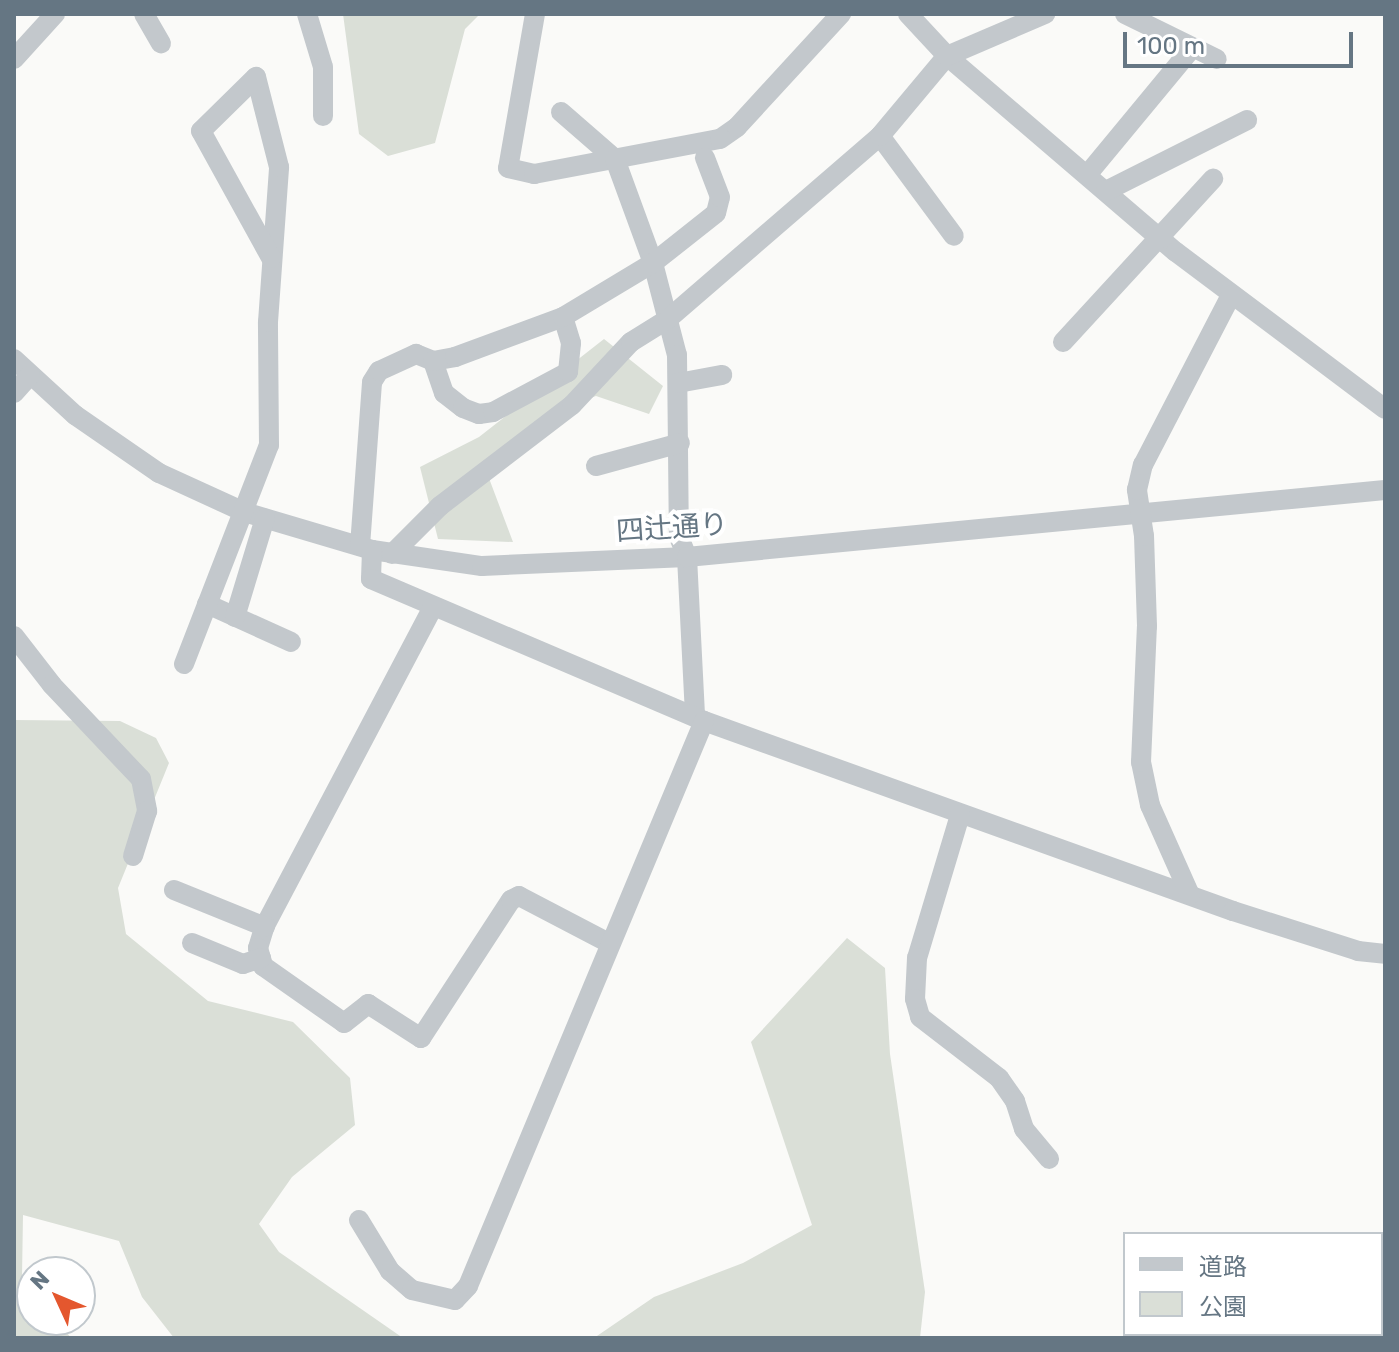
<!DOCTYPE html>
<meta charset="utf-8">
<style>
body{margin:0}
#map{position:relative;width:1399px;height:1352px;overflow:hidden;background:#fafaf8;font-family:Rubik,"Noto Sans JP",sans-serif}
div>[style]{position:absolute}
.green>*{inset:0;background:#dadfd7}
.minor>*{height:20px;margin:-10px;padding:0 10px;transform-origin:10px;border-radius:10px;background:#c3c8cc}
span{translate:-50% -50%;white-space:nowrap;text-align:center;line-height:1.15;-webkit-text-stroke:8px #fff;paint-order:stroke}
.street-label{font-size:28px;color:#657683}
.frame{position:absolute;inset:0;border:16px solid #657683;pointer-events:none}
.legend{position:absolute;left:1123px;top:1232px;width:260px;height:104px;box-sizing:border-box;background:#fff;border:2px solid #c1c8cd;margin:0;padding:10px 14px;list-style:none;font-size:24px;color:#657683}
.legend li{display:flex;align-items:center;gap:16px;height:40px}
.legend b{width:40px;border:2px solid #c1c8cd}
.north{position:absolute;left:16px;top:1256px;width:80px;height:80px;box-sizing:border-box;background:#fff;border:2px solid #c1c8cd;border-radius:50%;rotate:314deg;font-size:22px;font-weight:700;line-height:32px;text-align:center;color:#657683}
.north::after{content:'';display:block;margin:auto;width:28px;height:36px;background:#e4572e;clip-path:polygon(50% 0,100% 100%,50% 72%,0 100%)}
.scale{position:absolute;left:1123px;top:32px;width:230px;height:36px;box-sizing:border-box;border:4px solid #657683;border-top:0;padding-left:10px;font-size:24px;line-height:28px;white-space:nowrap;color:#657683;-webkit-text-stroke:6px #fff;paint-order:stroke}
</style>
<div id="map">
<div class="green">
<i style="clip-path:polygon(343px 14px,480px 14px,465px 29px,435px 143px,388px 156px,359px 134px)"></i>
<i style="clip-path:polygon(604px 339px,663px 386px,649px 414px,596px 396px,550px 413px,484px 465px,513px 542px,438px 539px,420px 467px,479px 437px)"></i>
<i style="clip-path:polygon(14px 720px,120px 721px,156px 738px,169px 763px,118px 888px,126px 934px,208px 1001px,293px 1022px,350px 1078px,355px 1125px,292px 1177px,259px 1224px,279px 1252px,403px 1338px,174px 1338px,142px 1297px,119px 1241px,23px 1215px,22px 1277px,32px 1289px,32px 1320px,57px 1320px,71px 1338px,14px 1338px)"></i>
<i style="clip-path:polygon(847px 938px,885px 968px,890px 1054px,925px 1292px,920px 1338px,594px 1338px,654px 1297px,743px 1263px,812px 1225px,751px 1042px)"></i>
</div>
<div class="minor">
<i style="left:144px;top:14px;width:34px;rotate:60deg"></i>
<i style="left:307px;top:14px;width:55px;rotate:73.2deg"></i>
<i style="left:323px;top:67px;width:49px;rotate:90deg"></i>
<i style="left:535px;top:14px;width:156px;rotate:99.9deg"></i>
<i style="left:508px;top:168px;width:27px;rotate:13deg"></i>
<i style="left:534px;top:174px;width:189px;rotate:-10.7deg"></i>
<i style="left:720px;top:139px;width:21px;rotate:-35deg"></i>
<i style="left:737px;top:127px;width:154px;rotate:-47.4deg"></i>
<i style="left:908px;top:14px;width:57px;rotate:47.1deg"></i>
<i style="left:947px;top:56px;width:301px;rotate:40.6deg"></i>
<i style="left:1176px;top:252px;width:261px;rotate:36.9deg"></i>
<i style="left:1125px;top:14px;width:102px;rotate:26.1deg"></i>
<i style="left:14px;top:59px;width:61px;rotate:-47.7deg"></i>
<i style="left:561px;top:112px;width:72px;rotate:41deg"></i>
<i style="left:615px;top:159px;width:111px;rotate:69.9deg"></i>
<i style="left:653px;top:263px;width:95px;rotate:75.4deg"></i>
<i style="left:677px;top:355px;width:182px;rotate:89.4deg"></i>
<i style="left:679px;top:537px;width:22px;rotate:68deg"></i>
<i style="left:687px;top:557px;width:160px;rotate:87.1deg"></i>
<i style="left:880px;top:136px;width:124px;rotate:53.5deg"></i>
<i style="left:1087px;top:175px;width:165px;rotate:-50.4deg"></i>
<i style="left:1106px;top:191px;width:158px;rotate:-26.7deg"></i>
<i style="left:1063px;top:342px;width:222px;rotate:-47.4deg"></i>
<i style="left:14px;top:359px;width:83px;rotate:42.6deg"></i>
<i style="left:75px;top:415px;width:102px;rotate:34.6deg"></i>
<i style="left:159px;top:473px;width:94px;rotate:24.6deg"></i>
<i style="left:244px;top:512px;width:134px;rotate:16.5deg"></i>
<i style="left:372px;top:550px;width:111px;rotate:8.3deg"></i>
<i style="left:482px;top:566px;width:205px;rotate:-2.5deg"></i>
<i style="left:687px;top:557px;width:701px;rotate:-5.48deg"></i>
<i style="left:433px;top:361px;width:34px;rotate:71deg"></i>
<i style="left:444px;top:393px;width:24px;rotate:38deg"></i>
<i style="left:463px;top:408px;width:17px;rotate:21deg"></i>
<i style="left:479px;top:414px;width:14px;rotate:-8deg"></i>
<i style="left:493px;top:412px;width:85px;rotate:-28.1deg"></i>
<i style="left:568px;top:372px;width:29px;rotate:-84deg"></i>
<i style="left:571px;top:343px;width:27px;rotate:-107deg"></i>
<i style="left:678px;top:383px;width:45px;rotate:-10.3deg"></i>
<i style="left:14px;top:393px;width:24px;rotate:-48deg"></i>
<i style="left:596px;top:466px;width:87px;rotate:-15.3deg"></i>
<i style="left:360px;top:546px;width:164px;rotate:-85.8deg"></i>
<i style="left:372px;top:382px;width:13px;rotate:-58deg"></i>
<i style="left:379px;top:371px;width:41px;rotate:-24.7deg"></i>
<i style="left:416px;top:354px;width:18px;rotate:22deg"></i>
<i style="left:433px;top:361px;width:22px;rotate:-10deg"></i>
<i style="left:455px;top:357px;width:115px;rotate:-20.3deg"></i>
<i style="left:563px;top:317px;width:105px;rotate:-31deg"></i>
<i style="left:653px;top:263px;width:80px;rotate:-38.4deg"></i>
<i style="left:716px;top:213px;width:16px;rotate:-76deg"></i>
<i style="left:720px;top:197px;width:42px;rotate:-111deg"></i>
<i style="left:372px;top:550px;width:29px;rotate:92deg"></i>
<i style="left:371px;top:579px;width:362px;rotate:23.1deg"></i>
<i style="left:704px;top:721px;width:562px;rotate:19.76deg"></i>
<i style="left:1233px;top:911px;width:131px;rotate:17.7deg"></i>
<i style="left:1358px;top:951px;width:27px;rotate:6deg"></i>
<i style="left:392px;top:554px;width:68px;rotate:-45deg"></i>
<i style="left:440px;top:506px;width:166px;rotate:-37.4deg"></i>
<i style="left:572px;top:405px;width:86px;rotate:-46.9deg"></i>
<i style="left:631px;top:342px;width:44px;rotate:-31.9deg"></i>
<i style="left:668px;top:319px;width:280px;rotate:-40.8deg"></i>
<i style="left:880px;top:136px;width:104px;rotate:-50.1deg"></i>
<i style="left:947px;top:56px;width:107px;rotate:-23.2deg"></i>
<i style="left:207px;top:604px;width:92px;rotate:24.3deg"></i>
<i style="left:433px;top:607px;width:360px;rotate:117.8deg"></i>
<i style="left:265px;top:925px;width:24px;rotate:107deg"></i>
<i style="left:258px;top:948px;width:19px;rotate:74deg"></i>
<i style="left:263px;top:966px;width:99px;rotate:35.1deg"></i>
<i style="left:344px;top:1023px;width:31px;rotate:-38deg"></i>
<i style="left:368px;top:1004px;width:63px;rotate:32.7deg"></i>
<i style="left:421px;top:1038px;width:165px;rotate:-56.9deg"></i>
<i style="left:511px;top:900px;width:9px;rotate:-27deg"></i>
<i style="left:519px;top:896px;width:102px;rotate:27.6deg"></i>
<i style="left:235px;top:617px;width:103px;rotate:-73.1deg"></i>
<i style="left:14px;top:636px;width:62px;rotate:52.2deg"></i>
<i style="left:52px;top:685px;width:129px;rotate:46.6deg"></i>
<i style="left:141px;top:779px;width:33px;rotate:79deg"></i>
<i style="left:147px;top:811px;width:47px;rotate:107.3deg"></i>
<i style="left:184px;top:664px;width:235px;rotate:-68.8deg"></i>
<i style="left:269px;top:445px;width:123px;rotate:-90.5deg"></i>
<i style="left:268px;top:322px;width:155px;rotate:-85.9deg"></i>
<i style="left:279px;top:167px;width:93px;rotate:-104.3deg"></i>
<i style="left:256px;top:77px;width:77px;rotate:135.5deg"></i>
<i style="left:201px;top:131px;width:145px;rotate:61.1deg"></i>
<i style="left:960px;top:815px;width:149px;rotate:106.7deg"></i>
<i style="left:917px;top:958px;width:41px;rotate:92.8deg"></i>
<i style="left:915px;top:999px;width:19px;rotate:74deg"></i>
<i style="left:920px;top:1017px;width:100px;rotate:37.7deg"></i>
<i style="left:999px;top:1078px;width:28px;rotate:55deg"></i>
<i style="left:1015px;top:1101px;width:29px;rotate:72deg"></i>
<i style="left:1024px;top:1129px;width:39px;rotate:50deg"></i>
<i style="left:174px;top:890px;width:98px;rotate:22.1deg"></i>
<i style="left:1190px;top:895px;width:98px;rotate:-114deg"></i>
<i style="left:1150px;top:805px;width:44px;rotate:-101.8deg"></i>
<i style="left:1141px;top:762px;width:136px;rotate:-87.5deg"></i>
<i style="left:1147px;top:626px;width:90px;rotate:-91.9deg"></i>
<i style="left:1144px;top:536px;width:47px;rotate:-98.7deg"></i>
<i style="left:1137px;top:490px;width:26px;rotate:-77deg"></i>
<i style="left:1143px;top:465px;width:191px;rotate:-62.6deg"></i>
<i style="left:192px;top:943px;width:55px;rotate:22.4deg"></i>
<i style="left:243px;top:964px;width:19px;rotate:-18deg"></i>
<i style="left:359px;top:1220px;width:60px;rotate:58.7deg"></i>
<i style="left:390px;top:1271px;width:29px;rotate:41deg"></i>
<i style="left:412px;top:1290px;width:44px;rotate:13.1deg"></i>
<i style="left:455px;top:1300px;width:19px;rotate:-47deg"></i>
<i style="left:468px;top:1286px;width:612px;rotate:-67.33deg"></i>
</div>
<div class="street-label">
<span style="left:672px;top:528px;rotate:-4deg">四辻通り</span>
</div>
<div class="frame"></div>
<ul class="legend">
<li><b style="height:10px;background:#c3c8cc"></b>道路</li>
<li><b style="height:22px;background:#dadfd7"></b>公園</li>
</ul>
<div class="north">N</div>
<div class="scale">100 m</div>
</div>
